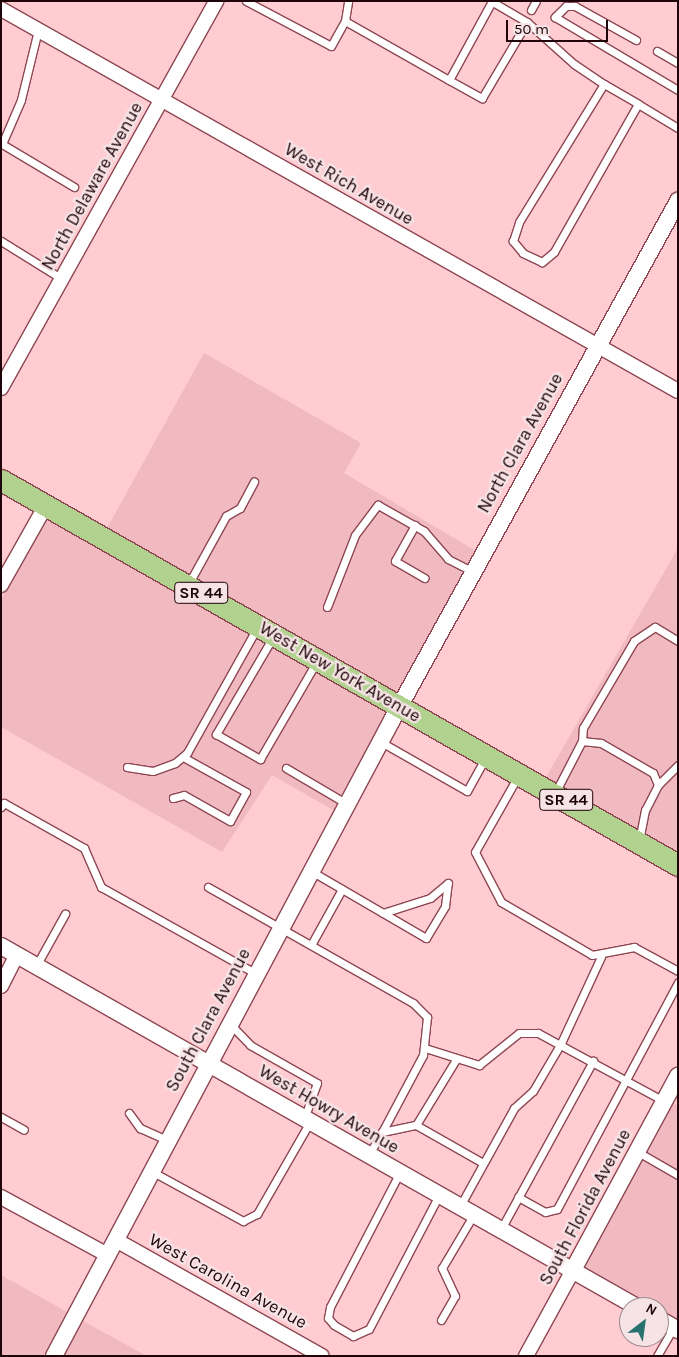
<!DOCTYPE html>
<style>
body{margin:0}
#map{position:relative;width:679px;height:1357px;overflow:hidden;background:#ffccd1;font-family:Karla,sans-serif}
div>[style]{position:absolute}
.built>*{inset:0;background:#f1bac0}
.roads{filter:drop-shadow(1px 0 #8e4752) drop-shadow(-1px 0 #8e4752) drop-shadow(0 1px #8e4752) drop-shadow(0 -1px #8e4752)}
.service>*{height:7px;margin:-3.5px;padding:0 3.5px;transform-origin:3.5px;border-radius:3.5px;background:#fff}
.minor>*{height:14px;margin:-7px;padding:0 7px;transform-origin:7px;border-radius:7px;background:#fff}
.tertiary>*{height:16px;margin:-8px;padding:0 8px;transform-origin:8px;border-radius:8px;background:#fff}
.primary>*{height:21px;margin:-10.5px;padding:0 10.5px;transform-origin:10.5px;border-radius:10.5px;background:#b0d28e}
span{translate:-50% -50%;white-space:nowrap;text-align:center;line-height:1.15;-webkit-text-stroke:4.5px #f5e3e5;paint-order:stroke}
.shield-label span{padding:1px 4px;background:#f5e3e5;border:1px solid;border-radius:4px;-webkit-text-stroke-width:0}
.shield-label{font-size:16px;color:#1f0409;font-weight:700}
.street-label{font-size:18px;color:#1f0409}
.frame{position:absolute;inset:0;border:2px solid #1f0409;pointer-events:none}
.north{position:absolute;left:619px;top:1297px;width:50px;height:50px;box-sizing:border-box;background:#f5e3e5;border:1px solid #9f8a8d;border-radius:50%;rotate:30deg;font-size:14px;font-weight:700;line-height:20px;text-align:center;color:#1f0409}
.north::after{content:'';display:block;margin:auto;width:18px;height:22px;background:#27716e;clip-path:polygon(50% 0,100% 100%,50% 72%,0 100%)}
.scale{position:absolute;left:506px;top:20px;width:102px;height:22px;box-sizing:border-box;border:2px solid #1f0409;border-top:0;padding-left:6px;font-size:15px;line-height:18px;white-space:nowrap;color:#1f0409;-webkit-text-stroke:4px #f5e3e5;paint-order:stroke}
</style>
<div id="map">
<div class="built">
<i style="clip-path:polygon(204px 353px,361px 443px,344px 473px,476px 551px,398px 695px,106px 530px)"></i>
<i style="clip-path:polygon(48px 516px,390px 709px,335px 811px,272px 775px,222px 852px,1px 727px,1px 600px)"></i>
<i style="clip-path:polygon(678px 548px,678px 856px,545px 779px)"></i>
<i style="clip-path:polygon(672px 1102px,678px 1106px,678px 1321px,583px 1267px)"></i>
<i style="clip-path:polygon(1px 1275px,69px 1313px,46px 1356px,1px 1356px)"></i>
<i style="clip-path:polygon(81px 1320px,147px 1356px,62px 1356px)"></i>
</div>
<div class="roads">
<div class="service">
<i style="left:246px;top:1px;width:96px;rotate:27.9deg"></i>
<i style="left:331px;top:46px;width:29px;rotate:-61deg"></i>
<i style="left:345px;top:21px;width:120px;rotate:29.6deg"></i>
<i style="left:449px;top:80px;width:90px;rotate:-61.4deg"></i>
<i style="left:491px;top:1px;width:42px;rotate:30.3deg"></i>
<i style="left:527px;top:22px;width:63px;rotate:41.8deg"></i>
<i style="left:574px;top:64px;width:36px;rotate:34deg"></i>
<i style="left:531px;top:10px;width:10px;rotate:-61deg"></i>
<i style="left:345px;top:21px;width:20px;rotate:-81deg"></i>
<i style="left:38px;top:30px;width:72px;rotate:103.7deg"></i>
<i style="left:21px;top:100px;width:48px;rotate:113.4deg"></i>
<i style="left:2px;top:144px;width:84px;rotate:30.8deg"></i>
<i style="left:636px;top:40px;width:70px;rotate:-150.9deg"></i>
<i style="left:575px;top:6px;width:9px;rotate:180deg"></i>
<i style="left:566px;top:6px;width:16px;rotate:135deg"></i>
<i style="left:555px;top:17px;width:143px;rotate:30.7deg"></i>
<i style="left:657px;top:51px;width:24px;rotate:30deg"></i>
<i style="left:449px;top:80px;width:38px;rotate:29deg"></i>
<i style="left:482px;top:98px;width:88px;rotate:-59.4deg"></i>
<i style="left:638px;top:104px;width:170px;rotate:119.6deg"></i>
<i style="left:554px;top:252px;width:16px;rotate:140deg"></i>
<i style="left:542px;top:262px;width:21px;rotate:-155deg"></i>
<i style="left:523px;top:253px;width:16px;rotate:-130deg"></i>
<i style="left:513px;top:241px;width:20px;rotate:-72deg"></i>
<i style="left:519px;top:222px;width:162px;rotate:-58.4deg"></i>
<i style="left:604px;top:84px;width:39px;rotate:30deg"></i>
<i style="left:638px;top:104px;width:47px;rotate:31deg"></i>
<i style="left:1px;top:241px;width:72px;rotate:31.9deg"></i>
<i style="left:415px;top:525px;width:41px;rotate:119.1deg"></i>
<i style="left:395px;top:561px;width:34px;rotate:30deg"></i>
<i style="left:189px;top:583px;width:77px;rotate:-61.1deg"></i>
<i style="left:226px;top:516px;width:16px;rotate:-30deg"></i>
<i style="left:240px;top:508px;width:30px;rotate:-62deg"></i>
<i style="left:327px;top:607px;width:77px;rotate:-68.7deg"></i>
<i style="left:355px;top:535px;width:38px;rotate:-53deg"></i>
<i style="left:378px;top:505px;width:53px;rotate:29.5deg"></i>
<i style="left:424px;top:531px;width:37px;rotate:49deg"></i>
<i style="left:448px;top:559px;width:28px;rotate:27deg"></i>
<i style="left:273px;top:637px;width:113px;rotate:120.4deg"></i>
<i style="left:216px;top:734px;width:51px;rotate:29.6deg"></i>
<i style="left:260px;top:759px;width:113px;rotate:-59.8deg"></i>
<i style="left:582px;top:741px;width:13px;rotate:-86deg"></i>
<i style="left:583px;top:728px;width:101px;rotate:-59.6deg"></i>
<i style="left:634px;top:641px;width:25px;rotate:-34deg"></i>
<i style="left:655px;top:627px;width:27px;rotate:31deg"></i>
<i style="left:381px;top:742px;width:99px;rotate:29.7deg"></i>
<i style="left:467px;top:791px;width:38px;rotate:-61deg"></i>
<i style="left:127px;top:767px;width:26px;rotate:9deg"></i>
<i style="left:153px;top:771px;width:23px;rotate:-20deg"></i>
<i style="left:175px;top:763px;width:16px;rotate:-40deg"></i>
<i style="left:187px;top:753px;width:143px;rotate:-60.8deg"></i>
<i style="left:286px;top:768px;width:71px;rotate:30.5deg"></i>
<i style="left:518px;top:776px;width:87px;rotate:119.5deg"></i>
<i style="left:475px;top:852px;width:56px;rotate:62.5deg"></i>
<i style="left:501px;top:902px;width:105px;rotate:30.2deg"></i>
<i style="left:592px;top:955px;width:43px;rotate:-10.8deg"></i>
<i style="left:634px;top:947px;width:50px;rotate:28.6deg"></i>
<i style="left:658px;top:785px;width:28px;rotate:-45deg"></i>
<i style="left:555px;top:793px;width:59px;rotate:-62.6deg"></i>
<i style="left:582px;top:741px;width:19px;rotate:6deg"></i>
<i style="left:601px;top:743px;width:60px;rotate:30deg"></i>
<i style="left:653px;top:773px;width:13px;rotate:67deg"></i>
<i style="left:658px;top:785px;width:28px;rotate:117deg"></i>
<i style="left:645px;top:810px;width:31px;rotate:101deg"></i>
<i style="left:173px;top:798px;width:11px;rotate:-15deg"></i>
<i style="left:184px;top:795px;width:53px;rotate:29.5deg"></i>
<i style="left:230px;top:821px;width:33px;rotate:-61deg"></i>
<i style="left:246px;top:792px;width:72px;rotate:-150.9deg"></i>
<i style="left:1px;top:807px;width:5px;rotate:-53deg"></i>
<i style="left:4px;top:803px;width:92px;rotate:29.4deg"></i>
<i style="left:84px;top:848px;width:43px;rotate:66.4deg"></i>
<i style="left:101px;top:887px;width:176px;rotate:29.2deg"></i>
<i style="left:311px;top:871px;width:133px;rotate:30.2deg"></i>
<i style="left:426px;top:938px;width:37px;rotate:-59deg"></i>
<i style="left:445px;top:906px;width:23px;rotate:-83deg"></i>
<i style="left:448px;top:883px;width:23px;rotate:140deg"></i>
<i style="left:430px;top:898px;width:49px;rotate:162.3deg"></i>
<i style="left:208px;top:887px;width:236px;rotate:29.5deg"></i>
<i style="left:413px;top:1003px;width:20px;rotate:45deg"></i>
<i style="left:427px;top:1017px;width:38px;rotate:96deg"></i>
<i style="left:423px;top:1055px;width:87px;rotate:118deg"></i>
<i style="left:311px;top:945px;width:64px;rotate:-61deg"></i>
<i style="left:36px;top:966px;width:60px;rotate:-60.9deg"></i>
<i style="left:231px;top:1025px;width:28px;rotate:46deg"></i>
<i style="left:250px;top:1045px;width:77px;rotate:29.6deg"></i>
<i style="left:317px;top:1083px;width:37px;rotate:110deg"></i>
<i style="left:425px;top:1048px;width:57px;rotate:17.5deg"></i>
<i style="left:479px;top:1065px;width:51px;rotate:-38.7deg"></i>
<i style="left:519px;top:1033px;width:19px"></i>
<i style="left:538px;top:1033px;width:143px;rotate:28.4deg"></i>
<i style="left:129px;top:1113px;width:19px;rotate:54deg"></i>
<i style="left:140px;top:1128px;width:30px;rotate:24deg"></i>
<i style="left:1px;top:1117px;width:26px;rotate:29deg"></i>
<i style="left:416px;top:1125px;width:75px;rotate:-58.6deg"></i>
<i style="left:638px;top:1152px;width:46px;rotate:29.9deg"></i>
<i style="left:369px;top:1154px;width:26px;rotate:-59deg"></i>
<i style="left:382px;top:1132px;width:35px;rotate:-12deg"></i>
<i style="left:416px;top:1125px;width:77px;rotate:29.6deg"></i>
<i style="left:151px;top:1171px;width:105px;rotate:28.5deg"></i>
<i style="left:243px;top:1221px;width:16px;rotate:-27deg"></i>
<i style="left:257px;top:1214px;width:106px;rotate:-60.1deg"></i>
<i style="left:400px;top:1172px;width:152px;rotate:117.4deg"></i>
<i style="left:330px;top:1307px;width:11px;rotate:100deg"></i>
<i style="left:328px;top:1318px;width:9px;rotate:49deg"></i>
<i style="left:334px;top:1325px;width:22px;rotate:30deg"></i>
<i style="left:353px;top:1336px;width:17px;rotate:-24deg"></i>
<i style="left:369px;top:1329px;width:151px;rotate:-62.4deg"></i>
<i style="left:518px;top:1197px;width:31px;rotate:29deg"></i>
<i style="left:545px;top:1212px;width:12px;rotate:-14deg"></i>
<i style="left:557px;top:1209px;width:257px;rotate:-61.9deg"></i>
<i style="left:460px;top:1206px;width:112px;rotate:-61.1deg"></i>
<i style="left:514px;top:1108px;width:25px;rotate:-42deg"></i>
<i style="left:533px;top:1091px;width:56px;rotate:-59.7deg"></i>
<i style="left:561px;top:1043px;width:95px;rotate:-65.1deg"></i>
<i style="left:501px;top:1229px;width:192px;rotate:-61.3deg"></i>
<i style="left:441px;top:1320px;width:28px;rotate:-60deg"></i>
<i style="left:455px;top:1296px;width:31px;rotate:-115deg"></i>
<i style="left:442px;top:1268px;width:63px;rotate:-59.3deg"></i>
<i style="left:657px;top:1356px;width:32px;rotate:-60deg"></i>
</div>
<div class="minor">
<i style="left:1px;top:9px;width:777px;rotate:29.43deg"></i>
<i style="left:1px;top:388px;width:443px;rotate:-60.9deg"></i>
<i style="left:1px;top:585px;width:92px;rotate:-60.6deg"></i>
<i style="left:1px;top:986px;width:35px;rotate:-63deg"></i>
<i style="left:1px;top:1197px;width:122px;rotate:28.5deg"></i>
<i style="left:116px;top:1240px;width:236px;rotate:29.4deg"></i>
<i style="left:526px;top:1356px;width:98px;rotate:-61.3deg"></i>
</div>
<div class="tertiary">
<i style="left:1px;top:946px;width:731px;rotate:29.58deg"></i>
<i style="left:573px;top:1270px;width:221px;rotate:-61.6deg"></i>
<i style="left:659px;top:1319px;width:22px;rotate:30deg"></i>
<i style="left:54px;top:1356px;width:720px;rotate:-62.01deg"></i>
<i style="left:392px;top:720px;width:593px;rotate:-61.14deg"></i>
</div>
<div class="primary">
<i style="left:1px;top:480px;width:779px;rotate:29.63deg"></i>
</div>
</div>
<div class="shield-label">
<span style="left:201px;top:593px">SR 44</span>
<span style="left:566px;top:800px">SR 44</span>
</div>
<div class="street-label">
<span style="left:349px;top:184px;rotate:30deg">West Rich Avenue</span>
<span style="left:92px;top:186px;rotate:-61deg">North Delaware Avenue</span>
<span style="left:520px;top:443px;rotate:-61deg">North Clara Avenue</span>
<span style="left:340px;top:672px;rotate:30deg">West New York Avenue</span>
<span style="left:208px;top:1020px;rotate:-62deg">South Clara Avenue</span>
<span style="left:329px;top:1109px;rotate:30deg">West Howry Avenue</span>
<span style="left:585px;top:1207px;rotate:-62deg">South Florida Avenue</span>
<span style="left:228px;top:1281px;rotate:29deg">West Carolina Avenue</span>
</div>
<div class="frame"></div>
<div class="north">N</div>
<div class="scale">50 m</div>
</div>
